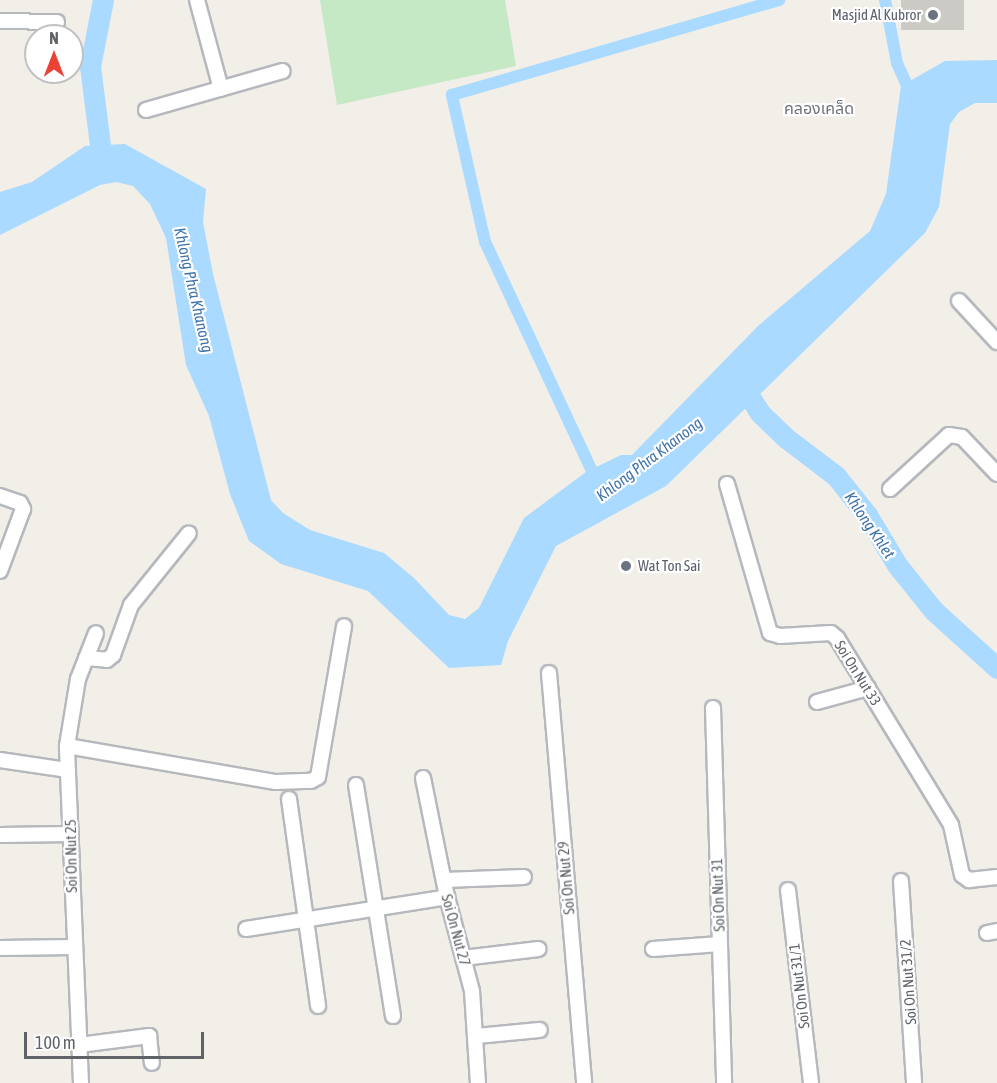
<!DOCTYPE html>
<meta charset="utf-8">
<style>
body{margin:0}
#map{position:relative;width:997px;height:1083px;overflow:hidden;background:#f1efe8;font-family:"Asap Condensed","Noto Sans Thai",sans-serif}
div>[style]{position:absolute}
.green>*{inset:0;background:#c5e8c5}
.water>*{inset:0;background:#aadaff}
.canal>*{height:12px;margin:-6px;padding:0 6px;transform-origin:6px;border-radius:6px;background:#aadaff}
.river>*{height:21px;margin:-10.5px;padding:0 10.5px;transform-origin:10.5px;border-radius:10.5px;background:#aadaff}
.building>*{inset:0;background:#cccac5}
.roads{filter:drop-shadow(2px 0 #b5b8bc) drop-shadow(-2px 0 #b5b8bc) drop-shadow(0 2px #b5b8bc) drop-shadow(0 -2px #b5b8bc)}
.street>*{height:14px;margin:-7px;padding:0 7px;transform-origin:7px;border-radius:7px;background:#fff}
.dots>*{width:16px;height:16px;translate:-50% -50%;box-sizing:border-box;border:3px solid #fff;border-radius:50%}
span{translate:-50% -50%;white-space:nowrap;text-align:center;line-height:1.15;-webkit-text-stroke:4.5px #fff;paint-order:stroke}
.worship-label{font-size:15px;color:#5b616d}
.right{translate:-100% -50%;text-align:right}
.left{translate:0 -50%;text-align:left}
.street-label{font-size:15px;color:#5f6368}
.neighbourhood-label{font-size:16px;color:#70757a}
.water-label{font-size:16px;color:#4174aa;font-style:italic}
.north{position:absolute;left:24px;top:24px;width:60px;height:60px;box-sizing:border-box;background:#fff;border:2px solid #bfc1c3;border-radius:50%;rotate:0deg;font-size:16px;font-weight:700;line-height:24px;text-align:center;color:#5f6368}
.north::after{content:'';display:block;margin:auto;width:21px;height:27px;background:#ea4335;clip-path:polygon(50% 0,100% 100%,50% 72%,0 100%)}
.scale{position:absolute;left:24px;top:1032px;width:180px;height:27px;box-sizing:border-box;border:3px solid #5f6368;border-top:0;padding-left:8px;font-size:18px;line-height:21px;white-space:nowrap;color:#5f6368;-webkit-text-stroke:4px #fff;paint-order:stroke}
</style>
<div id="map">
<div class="green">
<i style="clip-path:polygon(320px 0,505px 0,516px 66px,337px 105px)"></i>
</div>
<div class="water">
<i style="clip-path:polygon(997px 60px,997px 103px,975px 103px,959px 112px,950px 124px,939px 207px,925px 233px,666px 486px,556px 546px,508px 641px,501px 665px,449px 668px,368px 591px,281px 564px,249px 541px,230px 494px,209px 416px,186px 365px,166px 238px,150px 204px,133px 186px,116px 182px,100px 185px,0 235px,0 192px,32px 182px,85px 146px,125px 144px,206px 189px,203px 222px,213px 274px,271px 500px,283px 513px,310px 530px,384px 553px,414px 578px,449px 615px,465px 619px,479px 608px,524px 518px,586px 472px,621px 455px,632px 455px,758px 326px,870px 231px,886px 194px,901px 86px,945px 61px)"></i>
</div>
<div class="canal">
<i style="left:885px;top:0;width:64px;rotate:79.2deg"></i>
<i style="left:897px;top:63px;width:37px;rotate:66deg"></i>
<i style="left:598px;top:484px;width:267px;rotate:-115deg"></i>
<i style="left:485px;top:242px;width:151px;rotate:-102.7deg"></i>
<i style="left:452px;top:95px;width:341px;rotate:-16.2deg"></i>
</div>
<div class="river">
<i style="left:102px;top:161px;width:96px;rotate:-97.2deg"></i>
<i style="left:90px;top:66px;width:67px;rotate:-78.9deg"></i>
<i style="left:742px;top:385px;width:33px;rotate:57deg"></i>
<i style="left:760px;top:413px;width:36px;rotate:44deg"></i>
<i style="left:786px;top:438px;width:63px;rotate:37.2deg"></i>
<i style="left:836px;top:476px;width:50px;rotate:51.5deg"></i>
<i style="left:867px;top:515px;width:58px;rotate:59deg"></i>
<i style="left:897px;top:565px;width:59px;rotate:51.2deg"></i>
<i style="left:934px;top:611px;width:85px;rotate:42.1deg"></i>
</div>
<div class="building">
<i style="clip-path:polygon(901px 0,964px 0,964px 30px,901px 30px)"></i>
</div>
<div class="roads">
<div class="street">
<i style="left:197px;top:0;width:92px;rotate:74.9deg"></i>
<i style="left:0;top:21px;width:57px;rotate:1deg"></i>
<i style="left:146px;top:110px;width:142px;rotate:-15.9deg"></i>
<i style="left:959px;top:301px;width:56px;rotate:47.2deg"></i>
<i style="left:727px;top:484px;width:155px;rotate:73.9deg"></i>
<i style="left:770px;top:633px;width:10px;rotate:17deg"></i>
<i style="left:780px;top:636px;width:51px;rotate:-3.4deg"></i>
<i style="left:831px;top:633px;width:8px;rotate:40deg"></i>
<i style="left:837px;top:638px;width:219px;rotate:58.6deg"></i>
<i style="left:951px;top:825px;width:51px;rotate:77.6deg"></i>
<i style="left:962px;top:875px;width:9px;rotate:36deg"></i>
<i style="left:969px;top:880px;width:28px;rotate:-6deg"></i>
<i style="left:890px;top:489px;width:80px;rotate:-42.5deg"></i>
<i style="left:949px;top:435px;width:13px;rotate:9deg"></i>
<i style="left:962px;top:437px;width:51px;rotate:46.6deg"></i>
<i style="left:0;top:496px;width:21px;rotate:19deg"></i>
<i style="left:20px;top:503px;width:7px;rotate:63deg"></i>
<i style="left:23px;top:509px;width:66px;rotate:110.4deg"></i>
<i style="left:86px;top:658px;width:21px;rotate:5deg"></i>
<i style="left:107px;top:660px;width:8px;rotate:-40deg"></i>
<i style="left:113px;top:655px;width:53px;rotate:-70.2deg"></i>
<i style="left:131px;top:605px;width:92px;rotate:-51.1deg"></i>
<i style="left:549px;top:673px;width:411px;rotate:85.1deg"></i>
<i style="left:817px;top:702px;width:53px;rotate:-15.4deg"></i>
<i style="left:713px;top:708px;width:375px;rotate:88.3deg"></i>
<i style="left:67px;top:746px;width:212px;rotate:9.8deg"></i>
<i style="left:276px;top:782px;width:35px;rotate:-2deg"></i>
<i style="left:311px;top:781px;width:8px;rotate:-30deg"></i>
<i style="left:318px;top:777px;width:153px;rotate:-80.2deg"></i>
<i style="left:0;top:760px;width:69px;rotate:8.4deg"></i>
<i style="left:423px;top:778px;width:121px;rotate:78.6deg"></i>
<i style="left:447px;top:897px;width:97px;rotate:75.1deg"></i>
<i style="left:472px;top:991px;width:92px;rotate:86.3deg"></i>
<i style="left:356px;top:785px;width:234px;rotate:80.9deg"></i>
<i style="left:289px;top:799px;width:209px;rotate:82deg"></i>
<i style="left:0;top:835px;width:71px;rotate:-0.8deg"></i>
<i style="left:444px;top:880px;width:80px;rotate:-2.1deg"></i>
<i style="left:901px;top:881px;width:202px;rotate:86.3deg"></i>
<i style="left:788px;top:890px;width:194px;rotate:83.2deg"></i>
<i style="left:246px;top:929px;width:204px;rotate:-9deg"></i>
<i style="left:987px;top:933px;width:10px;rotate:-11deg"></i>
<i style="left:0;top:948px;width:73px;rotate:-0.8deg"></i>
<i style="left:653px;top:949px;width:67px;rotate:-4.3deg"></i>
<i style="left:463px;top:958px;width:76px;rotate:-6.8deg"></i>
<i style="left:476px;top:1036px;width:64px;rotate:-5.4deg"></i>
<i style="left:79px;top:1045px;width:71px;rotate:-7.3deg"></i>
<i style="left:149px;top:1036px;width:27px;rotate:84deg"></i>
<i style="left:81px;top:1083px;width:337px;rotate:-92.4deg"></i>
<i style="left:67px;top:746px;width:68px;rotate:-80.7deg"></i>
<i style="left:78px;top:679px;width:49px;rotate:-68.6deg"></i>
</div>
</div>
<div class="dots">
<i style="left:933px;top:15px;background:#6b7280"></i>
<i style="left:626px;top:566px;background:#6b7280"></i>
</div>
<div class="worship-label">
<span class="right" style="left:921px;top:15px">Masjid Al Kubror</span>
<span class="left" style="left:638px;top:566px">Wat Ton Sai</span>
</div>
<div class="street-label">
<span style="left:858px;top:673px;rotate:58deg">Soi On Nut 33</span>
<span style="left:71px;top:856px;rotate:-91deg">Soi On Nut 25</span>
<span style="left:566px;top:878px;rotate:-95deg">Soi On Nut 29</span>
<span style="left:718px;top:895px;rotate:-92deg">Soi On Nut 31</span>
<span style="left:456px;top:930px;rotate:75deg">Soi On Nut 27</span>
<span style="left:908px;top:982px;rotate:-94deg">Soi On Nut 31/2</span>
<span style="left:799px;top:986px;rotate:-97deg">Soi On Nut 31/1</span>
</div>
<div class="neighbourhood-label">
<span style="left:819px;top:108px">คลองเคล็ด</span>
</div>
<div class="water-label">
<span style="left:194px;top:290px;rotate:77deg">Khlong Phra Khanong</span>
<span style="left:649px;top:459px;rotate:-37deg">Khlong Phra Khanong</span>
<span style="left:870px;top:525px;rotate:56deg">Khlong Khlet</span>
</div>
<div class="north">N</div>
<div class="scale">100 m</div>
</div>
